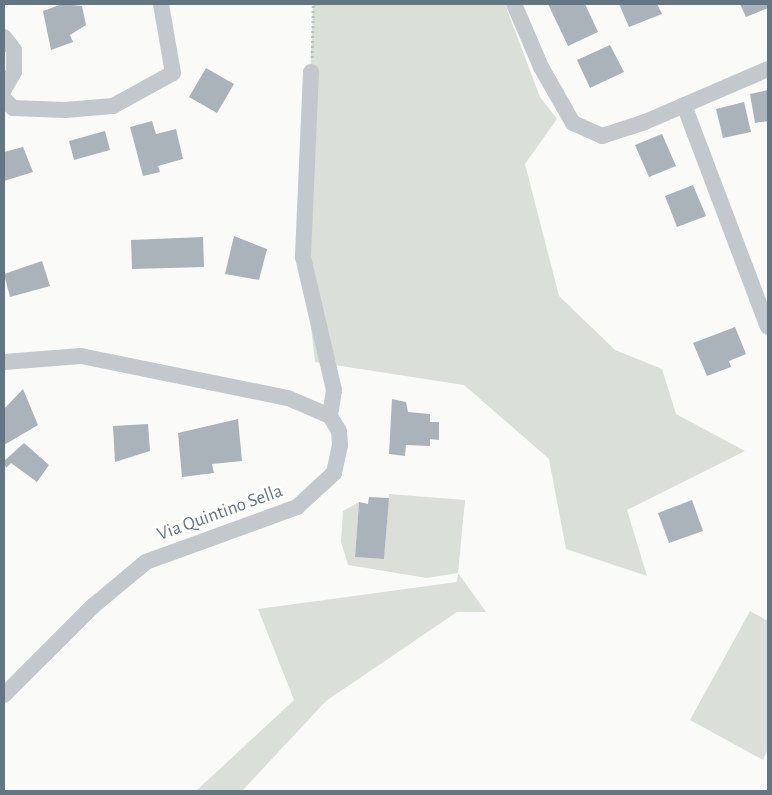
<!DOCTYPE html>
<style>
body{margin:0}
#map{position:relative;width:772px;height:795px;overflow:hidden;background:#fafaf8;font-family:"Alegreya Sans",sans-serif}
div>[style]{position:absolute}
.green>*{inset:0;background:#dadfd7}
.building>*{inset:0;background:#aab3b9}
.path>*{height:2.5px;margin-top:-1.25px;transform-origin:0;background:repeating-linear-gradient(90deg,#bbbfc2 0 2.5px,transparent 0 5px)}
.minor>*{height:16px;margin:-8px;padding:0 8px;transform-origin:8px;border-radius:8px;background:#c3c8cc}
span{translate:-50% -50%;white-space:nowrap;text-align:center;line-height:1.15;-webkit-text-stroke:5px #fff;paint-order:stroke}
.street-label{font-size:19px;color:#657683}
.frame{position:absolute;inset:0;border:5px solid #657683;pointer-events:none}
</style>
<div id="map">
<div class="green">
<i style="clip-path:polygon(313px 4px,505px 4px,540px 97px,557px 119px,525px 164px,559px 296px,615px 350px,662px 369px,676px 414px,745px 451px,627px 510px,647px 576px,566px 549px,549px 459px,464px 385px,315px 362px,303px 257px)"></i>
<i style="clip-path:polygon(389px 494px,465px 500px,458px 573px,486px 612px,457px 612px,326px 701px,242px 791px,196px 791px,294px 700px,258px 609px,457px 582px,458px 573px,427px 578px,348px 565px,341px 542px,343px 511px,359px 502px,355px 557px,384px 559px)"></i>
<i style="clip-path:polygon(750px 611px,768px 621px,768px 749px,763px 760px,690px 720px)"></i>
</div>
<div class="building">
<i style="clip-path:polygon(62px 4px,82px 6px,86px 25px,70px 35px,73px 42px,51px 50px,43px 11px)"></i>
<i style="clip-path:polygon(548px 4px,585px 4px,598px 32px,568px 46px)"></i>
<i style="clip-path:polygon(619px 4px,657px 4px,662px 14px,629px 27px)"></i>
<i style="clip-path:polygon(740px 4px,768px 4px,768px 8px,746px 17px)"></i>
<i style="clip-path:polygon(610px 45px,624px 72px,590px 88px,577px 60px)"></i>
<i style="clip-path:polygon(206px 68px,234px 84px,217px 113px,189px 97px)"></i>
<i style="clip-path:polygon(768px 90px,768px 121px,755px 123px,750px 94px)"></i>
<i style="clip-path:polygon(744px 102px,751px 132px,723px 138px,716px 109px)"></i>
<i style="clip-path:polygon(152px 121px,156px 134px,176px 129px,183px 159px,158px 166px,160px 172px,143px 176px,130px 127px)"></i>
<i style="clip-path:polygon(105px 131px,110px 150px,74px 160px,69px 141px)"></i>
<i style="clip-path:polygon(662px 134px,676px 166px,649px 177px,635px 145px)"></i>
<i style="clip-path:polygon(23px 147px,33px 172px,4px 181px,4px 152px)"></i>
<i style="clip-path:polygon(693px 185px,706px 216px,677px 227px,665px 196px)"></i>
<i style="clip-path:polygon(234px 236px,267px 249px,259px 280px,225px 274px)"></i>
<i style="clip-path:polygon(203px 237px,204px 267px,132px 269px,131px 240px)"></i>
<i style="clip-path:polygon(42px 261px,50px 286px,10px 297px,4px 274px)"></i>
<i style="clip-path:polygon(735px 327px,746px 354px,729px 361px,731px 367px,707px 376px,693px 343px)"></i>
<i style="clip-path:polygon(23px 389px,38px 425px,4px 445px,4px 409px)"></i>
<i style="clip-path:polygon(392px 399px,406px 402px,408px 412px,430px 414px,430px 422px,439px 422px,439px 440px,430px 439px,430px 446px,406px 445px,405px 456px,389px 454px)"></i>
<i style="clip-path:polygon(238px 419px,242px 461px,212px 464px,214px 473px,182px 477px,178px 433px)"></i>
<i style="clip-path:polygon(148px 424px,150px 451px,115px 462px,113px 426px)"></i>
<i style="clip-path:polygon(24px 443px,49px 465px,37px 482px,11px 463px,6px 468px,4px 461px)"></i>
<i style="clip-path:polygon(369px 497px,389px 498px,384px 559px,355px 557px,359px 502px,368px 504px)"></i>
<i style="clip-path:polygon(692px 500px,703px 531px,669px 543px,658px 513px)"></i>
</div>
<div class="path">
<i style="left:312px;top:58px;width:54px;rotate:-88.9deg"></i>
</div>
<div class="minor">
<i style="left:514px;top:4px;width:69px;rotate:66.8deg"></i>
<i style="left:541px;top:67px;width:64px;rotate:60.3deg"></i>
<i style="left:573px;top:123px;width:32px;rotate:24deg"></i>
<i style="left:602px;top:136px;width:45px;rotate:-18deg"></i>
<i style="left:645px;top:122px;width:134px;rotate:-23.3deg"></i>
<i style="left:4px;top:37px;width:16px;rotate:52deg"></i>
<i style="left:14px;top:50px;width:22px;rotate:90deg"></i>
<i style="left:14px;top:72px;width:20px;rotate:120deg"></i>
<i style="left:311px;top:72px;width:185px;rotate:92.5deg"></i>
<i style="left:303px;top:257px;width:137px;rotate:76.9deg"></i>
<i style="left:334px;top:390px;width:26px;rotate:99deg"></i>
<i style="left:4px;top:99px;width:13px;rotate:45deg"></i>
<i style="left:13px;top:108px;width:52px;rotate:2.2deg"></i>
<i style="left:65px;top:110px;width:48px;rotate:-4.8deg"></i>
<i style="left:113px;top:106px;width:68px;rotate:-28.8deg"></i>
<i style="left:173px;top:73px;width:70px;rotate:-99.9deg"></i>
<i style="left:684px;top:105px;width:237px;rotate:69.3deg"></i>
<i style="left:4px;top:362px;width:77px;rotate:-4.5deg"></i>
<i style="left:81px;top:356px;width:211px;rotate:11.5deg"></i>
<i style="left:288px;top:398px;width:46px;rotate:23.2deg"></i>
<i style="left:330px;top:416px;width:17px;rotate:59deg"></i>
<i style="left:339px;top:431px;width:14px;rotate:86deg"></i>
<i style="left:340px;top:445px;width:29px;rotate:102deg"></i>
<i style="left:334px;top:473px;width:50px;rotate:137.4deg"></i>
<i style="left:297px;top:507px;width:161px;rotate:160deg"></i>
<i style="left:146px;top:562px;width:69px;rotate:140.3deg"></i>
<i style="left:93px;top:606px;width:126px;rotate:135deg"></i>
</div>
<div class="street-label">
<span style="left:220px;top:513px;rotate:-20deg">Via Quintino Sella</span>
</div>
<div class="frame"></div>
</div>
